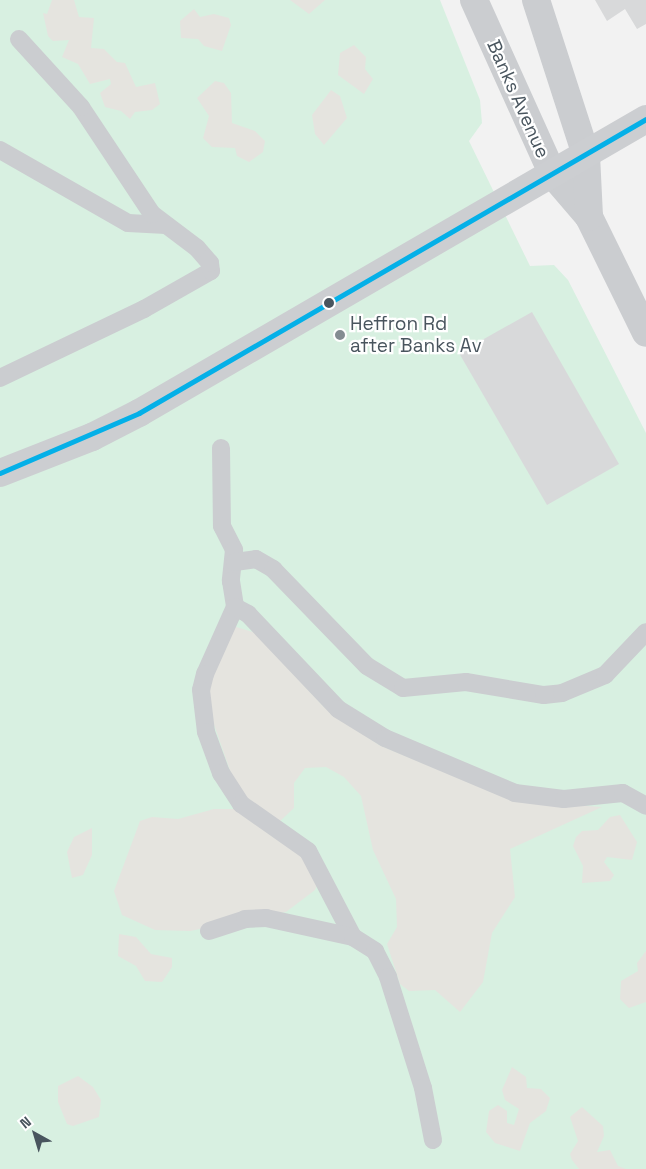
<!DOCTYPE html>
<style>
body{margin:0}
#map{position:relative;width:646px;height:1169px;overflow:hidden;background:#f2f2f2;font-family:"Space Grotesk",sans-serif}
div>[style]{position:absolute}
.green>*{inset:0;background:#d8f0e1}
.sand>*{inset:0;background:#e5e4df}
.building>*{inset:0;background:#d8d9da}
.service>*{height:18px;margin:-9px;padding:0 9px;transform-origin:9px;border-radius:9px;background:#cbcdd0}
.tertiary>*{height:28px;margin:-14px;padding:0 14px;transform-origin:14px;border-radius:14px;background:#cbcdd0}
.secondary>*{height:28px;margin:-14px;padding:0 14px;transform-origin:14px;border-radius:14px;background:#ccced1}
.bus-1>*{height:5px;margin:-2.5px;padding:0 2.5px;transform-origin:2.5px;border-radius:2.5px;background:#04b0e8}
.dots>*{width:14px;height:14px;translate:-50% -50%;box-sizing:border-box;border:2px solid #fff;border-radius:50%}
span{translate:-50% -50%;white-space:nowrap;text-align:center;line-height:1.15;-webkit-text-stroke:4.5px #fff;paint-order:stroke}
.street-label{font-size:19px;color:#49555e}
.poi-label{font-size:19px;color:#49555e}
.left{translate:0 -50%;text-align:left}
.north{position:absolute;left:10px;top:1109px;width:50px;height:50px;-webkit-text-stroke:4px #fff;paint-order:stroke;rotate:321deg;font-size:14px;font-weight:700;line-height:20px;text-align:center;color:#49555e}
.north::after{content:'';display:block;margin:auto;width:18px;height:22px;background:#49555e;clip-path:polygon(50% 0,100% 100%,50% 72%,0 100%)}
</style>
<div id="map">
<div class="green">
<i style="clip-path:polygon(0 0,440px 0,480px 100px,482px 123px,469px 141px,530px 266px,554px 265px,568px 280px,646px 433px,646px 1169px,0 1169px)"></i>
</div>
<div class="sand">
<i style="clip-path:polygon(52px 0,74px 0,79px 17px,94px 18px,91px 48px,104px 49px,117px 62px,125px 63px,136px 87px,155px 83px,160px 104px,152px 110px,135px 112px,130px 119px,121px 111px,105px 107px,100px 93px,111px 84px,110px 79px,90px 84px,78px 64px,62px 57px,69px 40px,53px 41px,48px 36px,43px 13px,47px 14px)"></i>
<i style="clip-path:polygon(290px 0,325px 0,309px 14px)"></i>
<i style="clip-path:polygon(194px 9px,200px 17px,214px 14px,229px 18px,231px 25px,222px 51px,204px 46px,198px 39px,181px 38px,180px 21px)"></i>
<i style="clip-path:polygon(354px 45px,366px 57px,365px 69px,373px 79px,364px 94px,338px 75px,340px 53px)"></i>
<i style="clip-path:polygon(215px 81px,224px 83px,231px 93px,232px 123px,255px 131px,265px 141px,263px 152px,249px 162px,237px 156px,235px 148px,212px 147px,203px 138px,209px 116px,197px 98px)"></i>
<i style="clip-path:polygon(331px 90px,340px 96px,347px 118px,324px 145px,315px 134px,312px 115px)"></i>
<i style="clip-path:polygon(233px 626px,256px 633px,324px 707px,379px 745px,514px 801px,602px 807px,510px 849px,515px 897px,492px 933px,483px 982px,460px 1012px,435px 990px,409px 991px,400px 984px,387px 944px,397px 927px,396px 899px,373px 850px,361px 796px,344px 777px,326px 767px,305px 768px,294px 783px,294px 808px,279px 822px,253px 805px,235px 785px,210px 713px,210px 680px)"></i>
<i style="clip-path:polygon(214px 809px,237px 809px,298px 851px,318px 883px,315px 890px,286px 912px,190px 931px,155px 930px,122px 915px,114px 891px,140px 821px,152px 817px,178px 819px)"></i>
<i style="clip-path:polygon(620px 815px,637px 842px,632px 860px,607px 857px,604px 862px,614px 875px,610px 881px,582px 883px,583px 866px,573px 846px,576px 837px,582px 831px,598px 830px,610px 817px)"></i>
<i style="clip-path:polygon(92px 828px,92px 855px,83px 875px,72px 878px,67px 852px,74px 837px)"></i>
<i style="clip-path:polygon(119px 934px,136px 937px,151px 954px,172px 958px,172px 967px,162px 982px,145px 981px,136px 966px,118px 956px)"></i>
<i style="clip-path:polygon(646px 951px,646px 1002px,629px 1008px,620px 999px,621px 981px,638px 971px,637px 963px)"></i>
<i style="clip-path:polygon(512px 1067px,526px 1077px,527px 1088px,541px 1089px,550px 1098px,546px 1111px,530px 1123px,520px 1151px,495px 1143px,486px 1132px,489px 1111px,498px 1105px,507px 1111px,507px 1123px,514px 1125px,519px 1109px,505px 1100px,502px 1090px)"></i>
<i style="clip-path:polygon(78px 1076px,93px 1087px,101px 1100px,99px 1117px,73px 1126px,67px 1124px,58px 1102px,58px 1086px)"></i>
<i style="clip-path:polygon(582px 1107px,603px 1126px,604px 1136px,597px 1152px,610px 1150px,618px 1166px,626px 1169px,579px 1169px,572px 1160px,570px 1154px,578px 1141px,570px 1117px)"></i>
</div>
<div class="building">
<i style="clip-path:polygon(595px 0,646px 0,646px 24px,637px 29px,625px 9px,607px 21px)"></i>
<i style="clip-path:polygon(532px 312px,619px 464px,547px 505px,459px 353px)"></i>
</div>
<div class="service">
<i style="left:0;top:150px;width:147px;rotate:29.7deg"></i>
<i style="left:128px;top:223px;width:38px;rotate:3deg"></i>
<i style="left:0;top:378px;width:160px;rotate:-25.6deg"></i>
<i style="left:144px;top:309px;width:77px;rotate:-29.6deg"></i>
<i style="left:211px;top:271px;width:8px;rotate:-97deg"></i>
<i style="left:210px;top:263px;width:20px;rotate:-131deg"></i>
<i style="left:197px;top:248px;width:56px;rotate:-142.9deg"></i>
<i style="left:152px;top:214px;width:128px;rotate:-123.6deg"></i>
<i style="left:81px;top:107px;width:92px;rotate:-132.4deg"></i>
<i style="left:221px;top:448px;width:78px;rotate:89.3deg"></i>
<i style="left:222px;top:526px;width:27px;rotate:63deg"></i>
<i style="left:234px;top:550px;width:31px;rotate:96deg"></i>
<i style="left:231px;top:581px;width:26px;rotate:81deg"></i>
<i style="left:235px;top:607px;width:73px;rotate:114.1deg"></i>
<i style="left:205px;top:674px;width:16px;rotate:104deg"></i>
<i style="left:201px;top:690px;width:42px;rotate:83.2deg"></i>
<i style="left:206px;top:732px;width:44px;rotate:69.9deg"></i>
<i style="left:221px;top:773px;width:37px;rotate:57deg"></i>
<i style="left:241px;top:804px;width:82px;rotate:35deg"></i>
<i style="left:308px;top:851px;width:97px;rotate:62.4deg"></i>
<i style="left:235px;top:562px;width:21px;rotate:-8deg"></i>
<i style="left:256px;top:559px;width:20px;rotate:30deg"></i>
<i style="left:273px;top:569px;width:135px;rotate:45.9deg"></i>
<i style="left:367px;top:666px;width:42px;rotate:31.4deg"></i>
<i style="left:403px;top:688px;width:63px;rotate:-5.4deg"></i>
<i style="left:466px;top:682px;width:79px;rotate:9.5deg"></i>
<i style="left:544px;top:695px;width:18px;rotate:-6deg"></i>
<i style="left:562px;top:693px;width:47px;rotate:-22.7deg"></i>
<i style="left:605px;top:675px;width:59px;rotate:-46.4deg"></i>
<i style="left:235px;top:607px;width:15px;rotate:28deg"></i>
<i style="left:248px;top:614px;width:131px;rotate:46.5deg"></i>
<i style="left:338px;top:709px;width:55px;rotate:31.7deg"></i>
<i style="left:385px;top:738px;width:141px;rotate:22.9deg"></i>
<i style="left:515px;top:793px;width:49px;rotate:7deg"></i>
<i style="left:564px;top:799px;width:59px;rotate:-5.8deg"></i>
<i style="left:623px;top:793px;width:26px;rotate:29deg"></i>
<i style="left:209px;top:931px;width:38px;rotate:-18deg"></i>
<i style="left:245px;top:919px;width:21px;rotate:-3deg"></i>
<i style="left:266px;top:918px;width:89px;rotate:12.3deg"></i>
<i style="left:353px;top:937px;width:26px;rotate:32deg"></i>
<i style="left:375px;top:951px;width:29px;rotate:63deg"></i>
<i style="left:388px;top:977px;width:116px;rotate:72.5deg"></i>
<i style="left:423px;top:1088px;width:53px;rotate:79.1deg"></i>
</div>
<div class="tertiary">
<i style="left:474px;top:0;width:192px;rotate:65.7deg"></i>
<i style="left:553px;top:175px;width:55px;rotate:49.4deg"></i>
<i style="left:589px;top:217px;width:129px;rotate:63.8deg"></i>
<i style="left:536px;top:0;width:163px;rotate:72.1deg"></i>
<i style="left:586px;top:155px;width:62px;rotate:87.2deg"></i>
</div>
<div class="secondary">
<i style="left:0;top:473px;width:99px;rotate:-21.4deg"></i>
<i style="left:92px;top:437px;width:53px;rotate:-27.1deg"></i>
<i style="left:139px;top:413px;width:586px;rotate:-30.11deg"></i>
</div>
<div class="bus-1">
<i style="left:0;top:473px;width:151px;rotate:-23.3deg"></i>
<i style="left:139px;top:413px;width:586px;rotate:-30.11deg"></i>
</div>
<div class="dots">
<i style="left:329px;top:303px;background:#49555e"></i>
<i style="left:340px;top:335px;background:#848c92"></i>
</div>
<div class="street-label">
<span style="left:518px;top:99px;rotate:66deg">Banks Avenue</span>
</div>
<div class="poi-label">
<span class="left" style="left:350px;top:335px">Heffron Rd<br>after Banks Av</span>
</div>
<div class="north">N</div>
</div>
